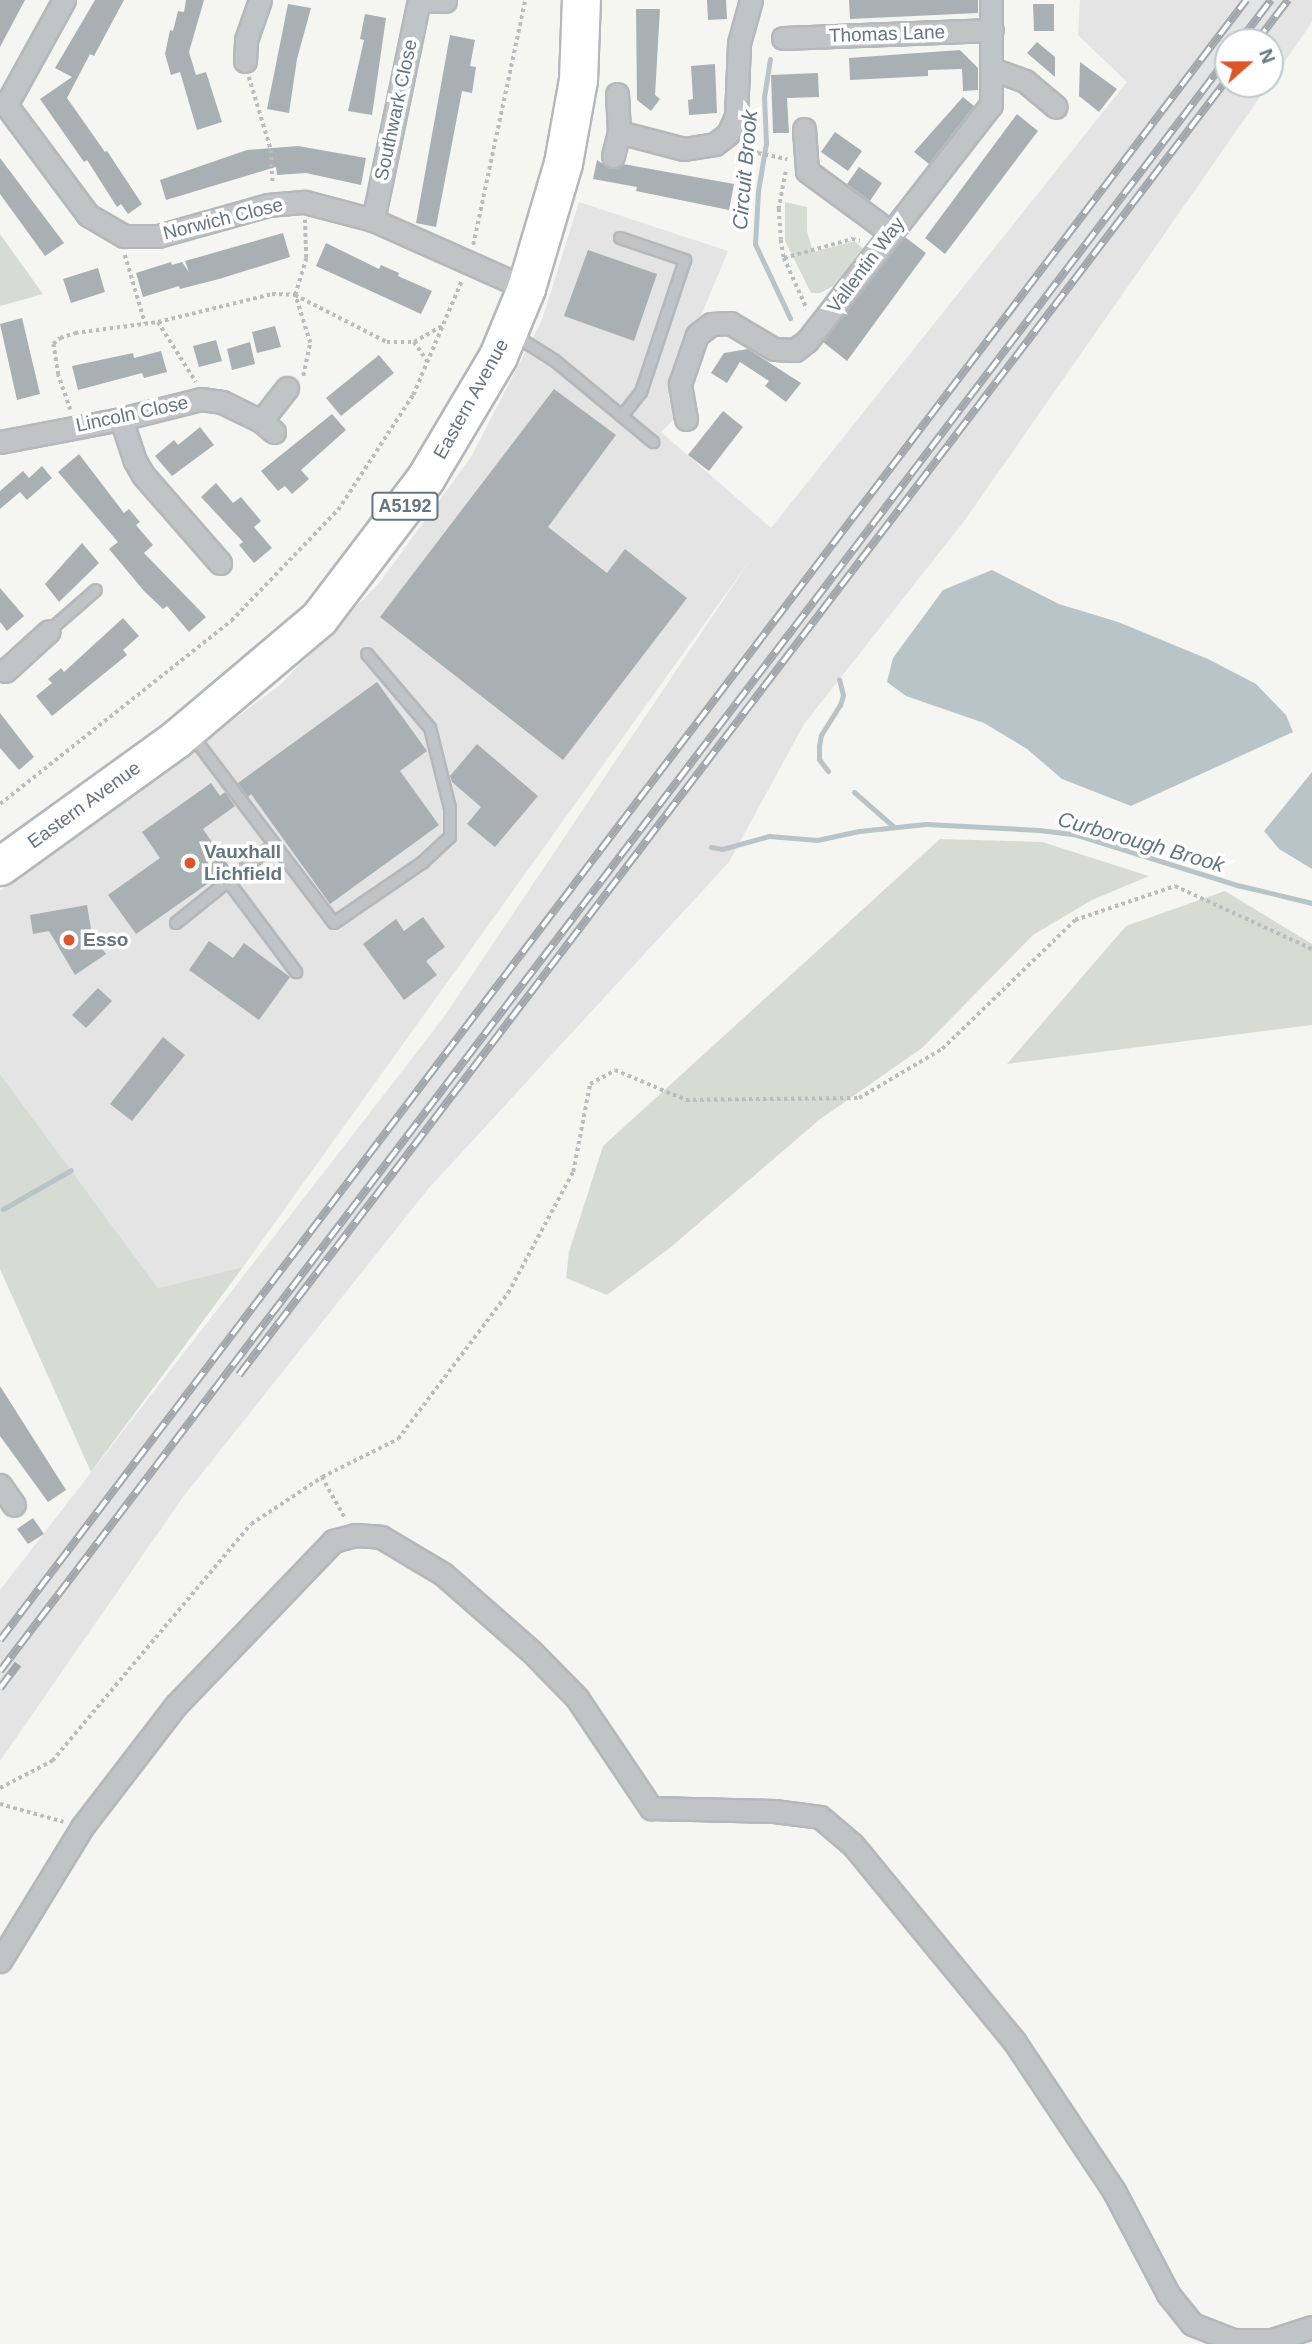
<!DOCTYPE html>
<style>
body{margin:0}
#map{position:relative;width:1312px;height:2344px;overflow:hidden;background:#f5f5f2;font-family:Arial,sans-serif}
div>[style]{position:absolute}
.built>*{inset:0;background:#e3e4e3}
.green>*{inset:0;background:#d6dcd3}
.water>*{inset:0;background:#b8c4c8}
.stream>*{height:5px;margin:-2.5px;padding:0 2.5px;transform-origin:2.5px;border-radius:2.5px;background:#b8c4c8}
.building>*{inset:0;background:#a8b0b4}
.path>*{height:3.5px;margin-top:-1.75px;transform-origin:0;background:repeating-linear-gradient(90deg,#babcbe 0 3.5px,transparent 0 7px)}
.roads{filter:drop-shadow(2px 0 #b5b8bb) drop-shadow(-2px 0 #b5b8bb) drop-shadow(0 2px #b5b8bb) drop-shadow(0 -2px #b5b8bb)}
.service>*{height:10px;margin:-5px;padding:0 5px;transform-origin:5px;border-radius:5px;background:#c0c4c7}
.minor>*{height:21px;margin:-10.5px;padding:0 10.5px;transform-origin:10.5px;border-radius:10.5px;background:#c0c4c7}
.trunk>*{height:37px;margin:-18.5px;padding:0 18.5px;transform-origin:18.5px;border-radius:18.5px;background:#fff}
.rail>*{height:8px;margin-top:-4px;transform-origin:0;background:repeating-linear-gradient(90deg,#fff 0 16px,#a1a7ac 0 32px);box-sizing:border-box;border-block:2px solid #a1a7ac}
.dots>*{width:19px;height:19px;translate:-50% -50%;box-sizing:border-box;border:4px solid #fff;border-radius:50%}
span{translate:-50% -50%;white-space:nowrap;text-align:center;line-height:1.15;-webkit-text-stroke:7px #fff;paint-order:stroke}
.shield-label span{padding:2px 5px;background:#fff;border:2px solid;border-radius:5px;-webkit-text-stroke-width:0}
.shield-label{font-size:18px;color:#657582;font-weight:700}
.street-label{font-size:19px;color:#657582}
.poi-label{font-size:19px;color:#657582;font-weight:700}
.left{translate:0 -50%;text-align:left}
.water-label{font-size:21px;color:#60777f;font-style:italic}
.north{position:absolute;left:1214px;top:28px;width:70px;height:70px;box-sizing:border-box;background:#fff;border:2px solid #c1c8cd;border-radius:50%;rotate:69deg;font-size:19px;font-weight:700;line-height:28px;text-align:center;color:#657582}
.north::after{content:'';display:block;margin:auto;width:24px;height:32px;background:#de5628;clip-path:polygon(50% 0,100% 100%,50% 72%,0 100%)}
</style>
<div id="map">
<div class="built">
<i style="clip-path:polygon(1080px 0,1312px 0,1312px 22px,1270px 83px,1270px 42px,1228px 42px,1228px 84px,1269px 84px,965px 520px,804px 724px,729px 862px,428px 1189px,183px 1497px,0 1761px,0 1590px,441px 1021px,753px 556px,243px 1267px,158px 1288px,0 1074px,0 891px,279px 686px,380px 582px,471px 457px,542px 320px,579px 202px,728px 251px,668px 395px,675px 418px,661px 432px,771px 528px,1127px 82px,1078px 35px)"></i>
</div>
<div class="green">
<i style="clip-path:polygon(785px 202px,807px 207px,807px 231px,813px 252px,851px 242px,856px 242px,866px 252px,843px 281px,820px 293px,811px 293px,785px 241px)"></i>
<i style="clip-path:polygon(0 234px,43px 294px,0 306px)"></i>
<i style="clip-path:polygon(940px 839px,1042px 842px,1149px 876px,1092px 900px,1033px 935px,922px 1048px,819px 1120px,671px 1247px,607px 1295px,566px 1278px,569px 1252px,603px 1146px)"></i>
<i style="clip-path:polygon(1225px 891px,1312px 944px,1312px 1025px,1007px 1064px,1126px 926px)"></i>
<i style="clip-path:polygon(0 1074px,158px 1288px,243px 1267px,91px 1472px,0 1269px)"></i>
</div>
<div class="water">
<i style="clip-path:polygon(992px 570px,1059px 604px,1118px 622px,1208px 659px,1256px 684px,1286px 715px,1293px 732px,1131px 806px,1062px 779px,1027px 749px,984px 723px,906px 696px,887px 682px,893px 658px,943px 590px)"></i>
<i style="clip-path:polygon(1312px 772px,1312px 869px,1279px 849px,1264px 831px)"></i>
</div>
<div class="stream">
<i style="left:770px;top:59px;width:38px;rotate:99deg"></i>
<i style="left:764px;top:97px;width:46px;rotate:87.5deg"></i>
<i style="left:766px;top:143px;width:49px;rotate:99.5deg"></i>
<i style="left:758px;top:191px;width:53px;rotate:93.2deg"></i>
<i style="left:755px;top:244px;width:82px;rotate:64.7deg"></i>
<i style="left:828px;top:771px;width:15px;rotate:-127deg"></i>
<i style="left:819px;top:759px;width:13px;rotate:-90deg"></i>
<i style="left:819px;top:746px;width:11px;rotate:-80deg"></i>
<i style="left:821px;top:735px;width:36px;rotate:-58deg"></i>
<i style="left:840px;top:705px;width:10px;rotate:-73deg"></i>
<i style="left:843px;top:695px;width:16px;rotate:-104deg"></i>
<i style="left:854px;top:792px;width:53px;rotate:41.2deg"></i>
<i style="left:711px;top:847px;width:11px;rotate:10deg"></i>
<i style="left:722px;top:849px;width:49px;rotate:-15.5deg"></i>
<i style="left:769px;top:836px;width:48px;rotate:4.8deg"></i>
<i style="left:817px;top:840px;width:43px;rotate:-12.1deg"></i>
<i style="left:859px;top:831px;width:67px;rotate:-6deg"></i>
<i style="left:926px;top:824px;width:113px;rotate:3deg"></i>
<i style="left:1039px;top:830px;width:35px;rotate:7deg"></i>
<i style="left:1074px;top:834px;width:171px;rotate:17.4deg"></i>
<i style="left:1237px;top:885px;width:77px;rotate:13.5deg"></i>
<i style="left:3px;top:1209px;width:78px;rotate:-29.8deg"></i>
</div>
<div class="building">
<i style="clip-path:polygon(0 0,25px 0,0 47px)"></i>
<i style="clip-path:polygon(95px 0,124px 0,94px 56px,90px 54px,67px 98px,105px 152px,107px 151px,142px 204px,128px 214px,121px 204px,117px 207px,87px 160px,84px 162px,40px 99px,72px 77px,55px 68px)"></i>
<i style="clip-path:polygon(186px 0,204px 0,189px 52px,196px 75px,206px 72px,222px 122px,197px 130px,180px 72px,171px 75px,165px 54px,170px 30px,173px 31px,178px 11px,184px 12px)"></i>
<i style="clip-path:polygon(707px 0,726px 0,727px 19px,708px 20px)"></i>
<i style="clip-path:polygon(849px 0,978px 0,978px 13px,850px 19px)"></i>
<i style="clip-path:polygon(288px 4px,311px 8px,297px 59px,289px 113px,267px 109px)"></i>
<i style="clip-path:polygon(1033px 4px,1054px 4px,1054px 31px,1034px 31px)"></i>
<i style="clip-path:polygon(636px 9px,660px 9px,655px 95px,660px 99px,651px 111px,637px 100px)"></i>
<i style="clip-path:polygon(365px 14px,386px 18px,372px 115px,348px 111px,364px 40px,360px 39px)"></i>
<i style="clip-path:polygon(450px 35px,475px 40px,470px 66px,476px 67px,472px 93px,462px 91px,436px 227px,416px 223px)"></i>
<i style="clip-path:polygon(1037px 42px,1055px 57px,1055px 77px,1027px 53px)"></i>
<i style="clip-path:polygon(960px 50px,978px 68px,978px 90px,963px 91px,962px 69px,928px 70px,928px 76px,850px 80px,849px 58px)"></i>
<i style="clip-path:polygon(1080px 62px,1117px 89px,1099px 112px,1079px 96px)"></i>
<i style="clip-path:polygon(715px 64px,717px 113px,689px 115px,688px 100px,693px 99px,691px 66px)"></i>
<i style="clip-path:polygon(818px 73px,819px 97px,787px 98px,789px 133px,773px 133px,771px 75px)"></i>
<i style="clip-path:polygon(963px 97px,974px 106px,929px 164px,914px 152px)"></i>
<i style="clip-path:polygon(1017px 114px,1038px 131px,945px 254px,925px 238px)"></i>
<i style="clip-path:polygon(835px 132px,862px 151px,848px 171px,821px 152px)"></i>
<i style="clip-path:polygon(298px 146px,366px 158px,361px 185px,306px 173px,277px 175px,276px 167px,166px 200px,160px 180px,247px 150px)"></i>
<i style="clip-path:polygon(0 158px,64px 243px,45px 256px,0 194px)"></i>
<i style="clip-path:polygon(597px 160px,611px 169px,623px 164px,734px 184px,729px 210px,636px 191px,637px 187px,593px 179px)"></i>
<i style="clip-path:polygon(859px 167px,882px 183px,870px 201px,847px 184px)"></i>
<i style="clip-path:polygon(283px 233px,290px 257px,219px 279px,180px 289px,179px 286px,143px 297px,136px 273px,171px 262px,172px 265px,182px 262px,189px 272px,185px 261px)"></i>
<i style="clip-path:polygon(905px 237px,926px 253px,847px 361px,823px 342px)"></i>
<i style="clip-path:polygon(326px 243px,379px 269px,381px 265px,399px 273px,398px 276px,432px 291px,421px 314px,316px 266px)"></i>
<i style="clip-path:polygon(588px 250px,657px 274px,634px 341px,564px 316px)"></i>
<i style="clip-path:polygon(98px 268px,105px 292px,71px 303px,63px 279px)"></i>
<i style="clip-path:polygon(22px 318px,40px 394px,17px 400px,0 324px)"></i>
<i style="clip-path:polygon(275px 326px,281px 347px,257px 353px,252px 332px)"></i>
<i style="clip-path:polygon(216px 340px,222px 361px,199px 367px,193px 346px)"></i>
<i style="clip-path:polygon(250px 342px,255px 364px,232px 370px,227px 349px)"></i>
<i style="clip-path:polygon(748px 349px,801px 383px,786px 402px,765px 386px,769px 381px,740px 362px,727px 383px,711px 373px,724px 353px)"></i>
<i style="clip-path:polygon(161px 351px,167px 372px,144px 378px,142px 373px,78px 390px,72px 366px,133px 353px,134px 358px)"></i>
<i style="clip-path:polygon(379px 355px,394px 373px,341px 416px,326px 398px)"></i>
<i style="clip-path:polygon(554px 389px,616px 435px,548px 527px,607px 573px,625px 549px,687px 598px,563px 760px,380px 617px)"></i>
<i style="clip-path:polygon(723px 411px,743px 427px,709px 471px,688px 455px)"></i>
<i style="clip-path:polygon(332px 414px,346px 430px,301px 470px,309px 479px,292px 494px,285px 486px,278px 491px,261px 471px)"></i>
<i style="clip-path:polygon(200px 427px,214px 445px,172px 476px,155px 456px,174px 440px,178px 445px)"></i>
<i style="clip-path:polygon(79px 454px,124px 513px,129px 509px,140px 522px,136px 525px,153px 545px,144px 553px,206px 617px,189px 632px,167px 606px,163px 609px,144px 591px,109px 549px,118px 542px,58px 472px)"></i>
<i style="clip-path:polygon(42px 466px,52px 478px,27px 500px,20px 492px,0 509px,0 491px,23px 471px,29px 478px)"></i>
<i style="clip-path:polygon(216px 483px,233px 503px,241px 497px,261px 521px,254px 527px,272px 548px,254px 563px,239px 545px,243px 542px,201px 497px)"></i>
<i style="clip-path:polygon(82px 543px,99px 563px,59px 602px,45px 584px)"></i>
<i style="clip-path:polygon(0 588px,24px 616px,7px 631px,0 622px)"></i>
<i style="clip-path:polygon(123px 618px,139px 636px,123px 650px,127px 655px,52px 716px,36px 696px,52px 683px,48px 679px,61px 668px,64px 672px)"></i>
<i style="clip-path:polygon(377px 682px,427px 751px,400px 771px,439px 825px,330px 904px,251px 794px,248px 797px,238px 783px)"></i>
<i style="clip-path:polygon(0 713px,34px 757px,19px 770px,0 748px)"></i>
<i style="clip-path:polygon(477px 744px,538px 796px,495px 847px,467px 824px,481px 807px,452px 782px,450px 776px)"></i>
<i style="clip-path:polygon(211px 783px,220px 796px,225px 792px,235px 806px,203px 829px,230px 868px,136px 934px,108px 895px,160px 858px,142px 832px)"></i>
<i style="clip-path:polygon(87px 905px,92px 935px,106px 954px,75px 975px,49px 931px,33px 934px,30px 915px)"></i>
<i style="clip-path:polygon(423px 917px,445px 947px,426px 961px,437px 975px,404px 1000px,363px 944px,396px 919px,404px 931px)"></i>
<i style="clip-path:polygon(209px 941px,233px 958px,244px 943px,290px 977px,259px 1020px,189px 970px)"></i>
<i style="clip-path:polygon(98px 988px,112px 1001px,86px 1028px,72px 1015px)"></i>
<i style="clip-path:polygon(163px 1037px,185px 1055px,132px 1121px,110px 1104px)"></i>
<i style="clip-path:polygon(0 1386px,66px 1490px,48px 1502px,0 1436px)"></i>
<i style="clip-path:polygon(33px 1518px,44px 1534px,28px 1544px,17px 1529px)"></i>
</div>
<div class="path">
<i style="left:249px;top:77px;width:76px;rotate:73.2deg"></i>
<i style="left:271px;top:150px;width:35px;rotate:87deg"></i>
<i style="left:743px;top:143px;width:18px;rotate:34deg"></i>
<i style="left:758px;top:153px;width:30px;rotate:12deg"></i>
<i style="left:786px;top:172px;width:38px;rotate:101deg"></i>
<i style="left:779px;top:209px;width:31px;rotate:86deg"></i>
<i style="left:781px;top:240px;width:18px;rotate:81deg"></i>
<i style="left:784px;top:258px;width:56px;rotate:65.7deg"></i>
<i style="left:473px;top:245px;width:250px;rotate:-78deg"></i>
<i style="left:125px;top:255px;width:71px;rotate:73.6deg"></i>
<i style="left:784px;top:258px;width:71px;rotate:-15.6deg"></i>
<i style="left:852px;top:239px;width:8px;rotate:14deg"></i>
<i style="left:158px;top:322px;width:71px;rotate:57.7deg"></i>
<i style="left:414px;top:342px;width:24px;rotate:55deg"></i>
<i style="left:303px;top:376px;width:34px;rotate:-78deg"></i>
<i style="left:310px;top:343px;width:50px;rotate:-107.4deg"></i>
<i style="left:295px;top:295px;width:39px;rotate:-73deg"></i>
<i style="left:306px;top:258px;width:38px;rotate:-92deg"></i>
<i style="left:70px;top:410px;width:37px;rotate:-109deg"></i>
<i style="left:58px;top:375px;width:31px;rotate:-99deg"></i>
<i style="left:53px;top:344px;width:9px;rotate:-41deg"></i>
<i style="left:60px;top:338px;width:16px;rotate:-18deg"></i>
<i style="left:75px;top:333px;width:84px;rotate:-7.5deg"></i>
<i style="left:158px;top:322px;width:117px;rotate:-13.8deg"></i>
<i style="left:272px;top:294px;width:23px;rotate:2deg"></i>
<i style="left:295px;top:295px;width:103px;rotate:27.1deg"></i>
<i style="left:387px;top:342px;width:27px"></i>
<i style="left:414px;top:342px;width:34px;rotate:-30deg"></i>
<i style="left:0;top:804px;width:295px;rotate:-38.4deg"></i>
<i style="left:231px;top:621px;width:154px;rotate:-46.1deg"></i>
<i style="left:338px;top:510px;width:137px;rotate:-56.9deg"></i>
<i style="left:413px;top:395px;width:125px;rotate:-66.9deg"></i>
<i style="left:322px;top:1477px;width:47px;rotate:60.7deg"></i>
<i style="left:0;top:1788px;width:59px;rotate:-27.4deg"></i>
<i style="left:52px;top:1761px;width:309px;rotate:-50deg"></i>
<i style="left:251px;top:1524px;width:85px;rotate:-33.5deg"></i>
<i style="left:322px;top:1477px;width:85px;rotate:-26.6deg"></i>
<i style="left:398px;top:1439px;width:183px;rotate:-53deg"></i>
<i style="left:508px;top:1293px;width:137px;rotate:-61.8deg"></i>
<i style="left:573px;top:1172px;width:90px;rotate:-79.1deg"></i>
<i style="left:590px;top:1084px;width:29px;rotate:-29deg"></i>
<i style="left:615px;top:1070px;width:77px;rotate:22.9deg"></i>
<i style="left:686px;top:1100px;width:173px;rotate:-0.7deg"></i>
<i style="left:859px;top:1098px;width:96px;rotate:-30.6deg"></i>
<i style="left:942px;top:1049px;width:185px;rotate:-44.1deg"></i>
<i style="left:1075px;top:920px;width:106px;rotate:-18.8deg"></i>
<i style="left:1175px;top:886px;width:151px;rotate:24.7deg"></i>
<i style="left:0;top:1804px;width:66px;rotate:15.7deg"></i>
</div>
<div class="roads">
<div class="service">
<i style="left:620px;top:238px;width:69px;rotate:18.7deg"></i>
<i style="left:685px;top:260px;width:139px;rotate:108.4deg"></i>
<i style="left:641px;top:392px;width:31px;rotate:128deg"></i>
<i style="left:514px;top:335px;width:47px;rotate:32deg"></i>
<i style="left:554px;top:360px;width:129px;rotate:39.6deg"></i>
<i style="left:49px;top:631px;width:62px;rotate:-41.1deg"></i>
<i style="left:191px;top:734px;width:237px;rotate:52.9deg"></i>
<i style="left:334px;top:923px;width:107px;rotate:-34.3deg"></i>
<i style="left:422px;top:863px;width:38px;rotate:-43deg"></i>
<i style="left:450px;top:837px;width:29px;rotate:-90deg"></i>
<i style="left:450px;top:808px;width:82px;rotate:-104deg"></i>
<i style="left:430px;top:728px;width:97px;rotate:-130.4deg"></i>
<i style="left:228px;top:881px;width:114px;rotate:53.2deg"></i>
<i style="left:176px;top:923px;width:124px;rotate:-38.8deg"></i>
</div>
<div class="minor">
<i style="left:419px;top:0;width:26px;rotate:2deg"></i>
<i style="left:783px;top:38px;width:209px;rotate:-2.2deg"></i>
<i style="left:245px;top:61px;width:21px;rotate:-87deg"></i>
<i style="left:246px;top:40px;width:42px;rotate:-70.7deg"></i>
<i style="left:992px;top:69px;width:35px;rotate:20deg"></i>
<i style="left:1025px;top:81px;width:40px;rotate:40deg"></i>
<i style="left:0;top:103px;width:6px;rotate:18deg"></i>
<i style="left:6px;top:105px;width:137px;rotate:53.3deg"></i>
<i style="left:88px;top:215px;width:42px;rotate:30.3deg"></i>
<i style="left:124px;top:236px;width:34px"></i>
<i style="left:158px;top:236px;width:114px;rotate:-15.7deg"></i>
<i style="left:268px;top:205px;width:37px;rotate:-5deg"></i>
<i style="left:305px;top:202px;width:70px;rotate:14.8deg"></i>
<i style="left:373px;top:220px;width:167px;rotate:24deg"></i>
<i style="left:6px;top:105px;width:120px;rotate:-61.1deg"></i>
<i style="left:804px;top:129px;width:42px;rotate:85.9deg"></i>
<i style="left:807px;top:171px;width:103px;rotate:36.3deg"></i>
<i style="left:619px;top:132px;width:67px;rotate:14.7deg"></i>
<i style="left:684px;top:149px;width:31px;rotate:-9deg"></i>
<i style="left:715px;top:144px;width:16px;rotate:-38deg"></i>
<i style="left:728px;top:134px;width:20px;rotate:-66deg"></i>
<i style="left:736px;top:116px;width:73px;rotate:-87.6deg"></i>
<i style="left:739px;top:43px;width:45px;rotate:-74.4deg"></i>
<i style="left:613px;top:156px;width:25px;rotate:-76deg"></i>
<i style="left:619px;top:132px;width:38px;rotate:-93deg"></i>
<i style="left:373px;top:220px;width:225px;rotate:-78.2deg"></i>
<i style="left:121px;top:419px;width:44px;rotate:71.6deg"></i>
<i style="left:135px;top:461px;width:16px;rotate:60deg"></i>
<i style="left:143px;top:475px;width:117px;rotate:48.8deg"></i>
<i style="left:686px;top:419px;width:36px;rotate:-100deg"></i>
<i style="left:680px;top:384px;width:52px;rotate:-70.9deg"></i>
<i style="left:697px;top:335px;width:18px;rotate:-38deg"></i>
<i style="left:711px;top:324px;width:19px;rotate:-3deg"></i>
<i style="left:730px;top:323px;width:51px;rotate:30.6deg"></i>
<i style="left:774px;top:349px;width:21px;rotate:3deg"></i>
<i style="left:795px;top:350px;width:15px;rotate:-37deg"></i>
<i style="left:807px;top:341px;width:299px;rotate:-52.1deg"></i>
<i style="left:991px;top:105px;width:105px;rotate:-90deg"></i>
<i style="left:261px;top:421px;width:42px;rotate:-51.8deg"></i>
<i style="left:0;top:442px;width:123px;rotate:-10.8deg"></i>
<i style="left:121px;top:419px;width:82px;rotate:-14deg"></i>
<i style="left:201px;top:399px;width:21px;rotate:8deg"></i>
<i style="left:222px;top:402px;width:43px;rotate:26deg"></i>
<i style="left:261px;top:421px;width:17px;rotate:40deg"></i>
<i style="left:5px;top:671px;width:59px;rotate:-42.3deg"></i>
<i style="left:0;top:1485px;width:24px;rotate:55deg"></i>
<i style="left:0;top:1961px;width:157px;rotate:-58.5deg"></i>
<i style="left:82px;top:1827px;width:154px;rotate:-52.4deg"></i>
<i style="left:176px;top:1705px;width:227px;rotate:-46.2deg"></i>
<i style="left:333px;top:1541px;width:23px;rotate:-15deg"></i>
<i style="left:355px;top:1535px;width:26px;rotate:4deg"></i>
<i style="left:381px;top:1537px;width:72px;rotate:30.8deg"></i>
<i style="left:443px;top:1574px;width:117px;rotate:41.2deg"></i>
<i style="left:531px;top:1651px;width:66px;rotate:45.6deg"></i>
<i style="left:577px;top:1698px;width:133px;rotate:56.1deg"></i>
<i style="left:651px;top:1808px;width:123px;rotate:1.4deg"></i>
<i style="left:774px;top:1811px;width:46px;rotate:7.4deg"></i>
<i style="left:820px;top:1817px;width:43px;rotate:40.3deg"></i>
<i style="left:853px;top:1845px;width:254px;rotate:50.6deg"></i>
<i style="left:1014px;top:2041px;width:180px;rotate:56.3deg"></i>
<i style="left:1114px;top:2191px;width:116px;rotate:62.3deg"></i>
<i style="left:1168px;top:2294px;width:38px;rotate:51deg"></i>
<i style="left:1192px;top:2324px;width:44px;rotate:21.3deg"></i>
<i style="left:1233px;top:2340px;width:39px"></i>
<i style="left:1272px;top:2340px;width:42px;rotate:-18deg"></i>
</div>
<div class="trunk">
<i style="left:0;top:866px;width:217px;rotate:-35.8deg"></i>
<i style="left:176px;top:739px;width:187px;rotate:-40.2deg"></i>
<i style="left:319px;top:618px;width:175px;rotate:-52.7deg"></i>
<i style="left:425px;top:479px;width:143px;rotate:-59.3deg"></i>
<i style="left:498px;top:356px;width:74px;rotate:-67.6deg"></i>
<i style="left:526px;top:288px;width:130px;rotate:-73.5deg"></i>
<i style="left:563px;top:163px;width:84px;rotate:-79.8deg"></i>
<i style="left:578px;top:80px;width:80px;rotate:-87.9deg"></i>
</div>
</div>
<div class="rail">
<i style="left:1239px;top:42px;width:53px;rotate:-52.7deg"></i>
<i style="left:1256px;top:42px;width:53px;rotate:-52.7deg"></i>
<i style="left:239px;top:1375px;width:1631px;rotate:-52.67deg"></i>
<i style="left:0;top:1640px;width:2060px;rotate:-52.77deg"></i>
<i style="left:0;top:1671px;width:2028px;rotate:-52.73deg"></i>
<i style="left:0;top:1688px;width:30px;rotate:-53deg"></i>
</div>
<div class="dots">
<i style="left:190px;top:863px;background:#de5628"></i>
<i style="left:69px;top:940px;background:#de5628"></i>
</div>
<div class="shield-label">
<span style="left:405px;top:506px">A5192</span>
</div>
<div class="street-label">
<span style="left:887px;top:34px;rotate:-2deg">Thomas Lane</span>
<span style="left:396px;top:110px;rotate:-78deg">Southwark Close</span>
<span style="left:223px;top:219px;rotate:-14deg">Norwich Close</span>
<span style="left:866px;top:265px;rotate:-53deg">Vallentin Way</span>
<span style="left:471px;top:399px;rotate:-61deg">Eastern Avenue</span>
<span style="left:132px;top:414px;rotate:-12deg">Lincoln Close</span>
<span style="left:84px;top:805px;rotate:-36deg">Eastern Avenue</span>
</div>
<div class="poi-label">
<span class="left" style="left:204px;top:863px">Vauxhall<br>Lichfield</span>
<span class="left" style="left:83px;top:940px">Esso</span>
</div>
<div class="water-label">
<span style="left:745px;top:170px;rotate:-85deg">Circuit Brook</span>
<span style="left:1141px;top:842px;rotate:16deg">Curborough Brook</span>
</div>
<div class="north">N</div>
</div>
